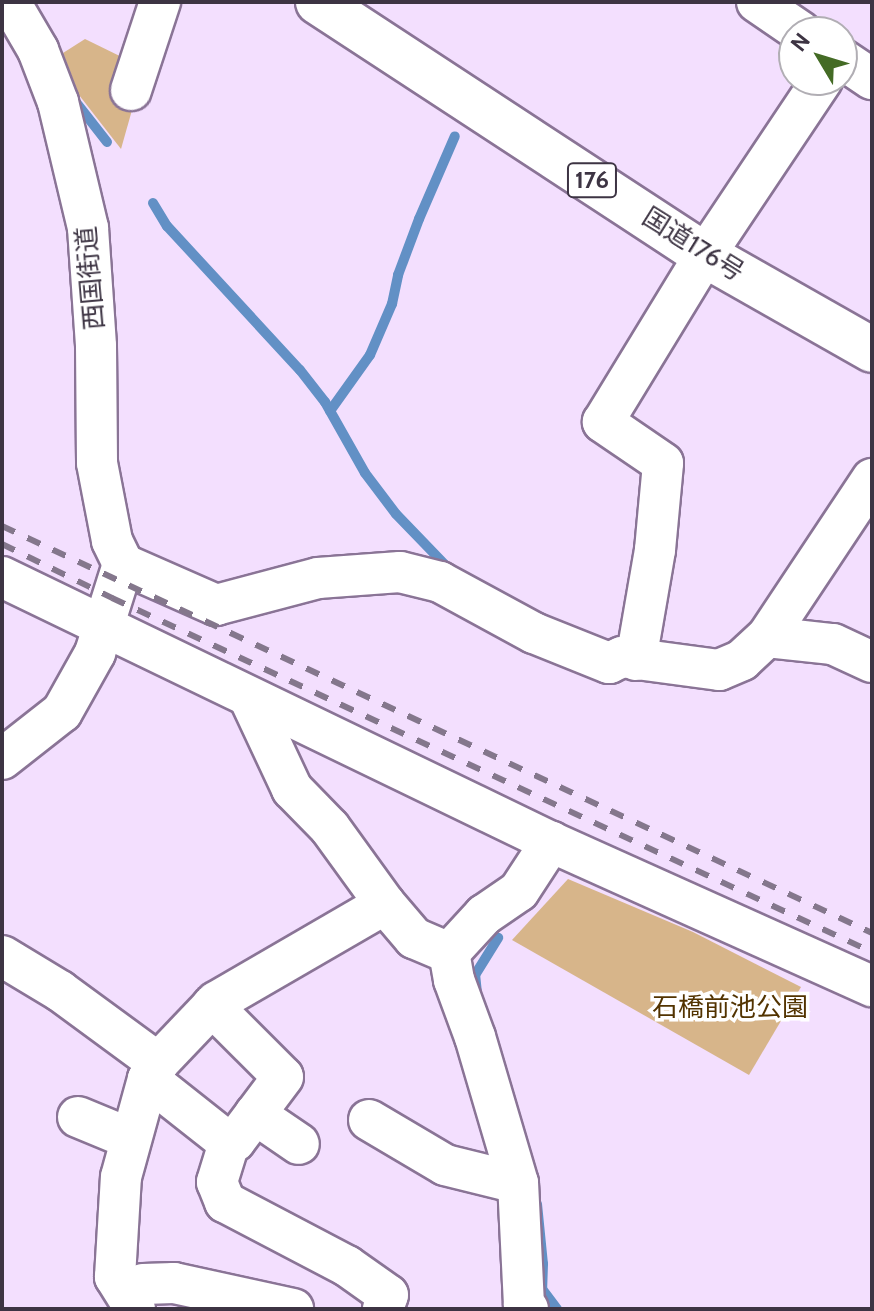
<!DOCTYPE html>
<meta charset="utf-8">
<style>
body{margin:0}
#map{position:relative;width:874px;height:1311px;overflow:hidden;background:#f3dffe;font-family:Cabin,"Noto Sans JP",sans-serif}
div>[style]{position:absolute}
.green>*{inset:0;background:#d7b58a}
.stream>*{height:10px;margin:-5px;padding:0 5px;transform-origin:5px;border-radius:5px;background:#6290c5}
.roads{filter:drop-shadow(2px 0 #8a7496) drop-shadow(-2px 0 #8a7496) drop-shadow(0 2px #8a7496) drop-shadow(0 -2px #8a7496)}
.minor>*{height:40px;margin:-20px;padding:0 20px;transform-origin:20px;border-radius:20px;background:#fff}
.highway>*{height:44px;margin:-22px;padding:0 22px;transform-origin:22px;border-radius:22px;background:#fff}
.rail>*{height:6px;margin-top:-3px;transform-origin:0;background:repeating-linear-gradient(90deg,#84778c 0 14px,transparent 0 28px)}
span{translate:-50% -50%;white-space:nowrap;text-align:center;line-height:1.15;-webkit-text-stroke:7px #fff;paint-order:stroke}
.shield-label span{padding:2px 6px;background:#fff;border:2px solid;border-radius:6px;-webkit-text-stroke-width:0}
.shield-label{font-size:24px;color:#3d3443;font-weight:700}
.street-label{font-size:26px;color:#3d3443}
.park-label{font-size:26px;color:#523300}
.frame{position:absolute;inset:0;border:4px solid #3d3443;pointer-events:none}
.north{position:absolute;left:778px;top:16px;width:80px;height:80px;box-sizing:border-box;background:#fff;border:2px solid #b1aeb4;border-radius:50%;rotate:308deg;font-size:22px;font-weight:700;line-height:32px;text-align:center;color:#3d3443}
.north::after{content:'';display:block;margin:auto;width:28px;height:36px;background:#446b25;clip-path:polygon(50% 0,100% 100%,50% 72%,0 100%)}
</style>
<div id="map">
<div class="green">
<i style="clip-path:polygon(85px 39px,134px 63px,134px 103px,121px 149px,79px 95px,63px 53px)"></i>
<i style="clip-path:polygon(568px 879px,693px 932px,801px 987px,749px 1075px,512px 940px)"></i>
</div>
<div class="stream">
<i style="left:75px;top:101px;width:52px;rotate:52deg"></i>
<i style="left:153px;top:203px;width:27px;rotate:59deg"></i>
<i style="left:167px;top:226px;width:196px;rotate:47.3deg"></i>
<i style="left:300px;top:370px;width:41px;rotate:52deg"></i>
<i style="left:325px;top:402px;width:81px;rotate:60.6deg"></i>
<i style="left:365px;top:473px;width:51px;rotate:52.9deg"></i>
<i style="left:396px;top:514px;width:78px;rotate:46deg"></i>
<i style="left:330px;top:411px;width:69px;rotate:-54.5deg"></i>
<i style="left:370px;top:355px;width:56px;rotate:-66.7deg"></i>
<i style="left:392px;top:304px;width:30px;rotate:-78deg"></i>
<i style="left:398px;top:275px;width:60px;rotate:-69.4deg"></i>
<i style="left:419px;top:219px;width:90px;rotate:-66.6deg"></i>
<i style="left:477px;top:993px;width:18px;rotate:-96deg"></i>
<i style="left:475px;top:975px;width:44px;rotate:-58.1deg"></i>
<i style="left:537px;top:1204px;width:60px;rotate:84.3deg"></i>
<i style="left:543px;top:1264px;width:25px;rotate:92deg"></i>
<i style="left:542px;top:1289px;width:25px;rotate:53deg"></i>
</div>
<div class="roads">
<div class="minor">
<i style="left:10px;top:2px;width:56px;rotate:59.7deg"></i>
<i style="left:38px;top:50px;width:56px;rotate:69deg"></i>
<i style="left:58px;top:102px;width:130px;rotate:76.6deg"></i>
<i style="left:88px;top:228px;width:118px;rotate:86.1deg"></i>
<i style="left:96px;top:346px;width:117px;rotate:89.5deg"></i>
<i style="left:97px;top:463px;width:79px;rotate:79.1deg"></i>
<i style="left:112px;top:541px;width:25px;rotate:64deg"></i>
<i style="left:757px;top:2px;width:53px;rotate:34.3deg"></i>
<i style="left:842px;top:59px;width:36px;rotate:34deg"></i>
<i style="left:131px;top:90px;width:93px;rotate:-71.8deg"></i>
<i style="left:123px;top:564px;width:102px;rotate:23.8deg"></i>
<i style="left:216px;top:605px;width:106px;rotate:-14.8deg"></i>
<i style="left:318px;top:578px;width:82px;rotate:-4.2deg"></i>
<i style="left:400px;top:572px;width:41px;rotate:14deg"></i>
<i style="left:440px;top:582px;width:107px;rotate:28.5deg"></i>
<i style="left:534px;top:633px;width:81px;rotate:21.8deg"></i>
<i style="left:609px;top:663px;width:14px;rotate:-25deg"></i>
<i style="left:622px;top:657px;width:98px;rotate:7.6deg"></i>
<i style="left:719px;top:670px;width:25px;rotate:-23deg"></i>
<i style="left:742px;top:660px;width:34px;rotate:-43deg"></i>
<i style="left:767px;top:637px;width:190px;rotate:-56.4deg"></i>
<i style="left:2px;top:577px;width:610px;rotate:25.77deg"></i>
<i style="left:551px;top:842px;width:352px;rotate:24.2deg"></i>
<i style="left:767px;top:637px;width:66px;rotate:6.1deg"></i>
<i style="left:833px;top:644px;width:43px;rotate:24.8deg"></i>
<i style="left:636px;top:660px;width:112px;rotate:-80.2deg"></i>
<i style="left:655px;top:550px;width:87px;rotate:-84.7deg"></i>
<i style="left:663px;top:463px;width:73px;rotate:-145.7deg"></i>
<i style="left:603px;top:422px;width:196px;rotate:-58.6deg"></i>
<i style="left:705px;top:255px;width:211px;rotate:-56.2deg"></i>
<i style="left:249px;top:697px;width:102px;rotate:64.9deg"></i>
<i style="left:292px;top:789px;width:54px;rotate:45.7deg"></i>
<i style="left:330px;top:828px;width:94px;rotate:54.1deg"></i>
<i style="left:385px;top:904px;width:45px;rotate:49.5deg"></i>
<i style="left:414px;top:938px;width:38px;rotate:23deg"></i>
<i style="left:2px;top:759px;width:76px;rotate:-38.1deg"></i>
<i style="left:62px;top:712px;width:68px;rotate:-60.8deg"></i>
<i style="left:95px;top:653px;width:93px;rotate:-72.5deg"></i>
<i style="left:2px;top:956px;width:68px;rotate:31.1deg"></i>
<i style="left:60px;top:991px;width:122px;rotate:36.3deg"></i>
<i style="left:212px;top:1006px;width:100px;rotate:45deg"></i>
<i style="left:283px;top:1077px;width:80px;rotate:126.9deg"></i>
<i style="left:235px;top:1141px;width:6px;rotate:162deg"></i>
<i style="left:148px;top:1079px;width:103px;rotate:38.3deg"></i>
<i style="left:229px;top:1143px;width:41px;rotate:107.1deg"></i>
<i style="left:217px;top:1182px;width:22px;rotate:68deg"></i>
<i style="left:225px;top:1202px;width:138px;rotate:27.7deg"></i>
<i style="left:347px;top:1266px;width:50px;rotate:35.3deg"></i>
<i style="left:388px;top:1295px;width:15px;rotate:110deg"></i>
<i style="left:255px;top:1114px;width:53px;rotate:34.3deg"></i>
<i style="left:78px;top:1117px;width:55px;rotate:22.4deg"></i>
<i style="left:369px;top:1120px;width:88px;rotate:30.6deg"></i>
<i style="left:445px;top:1165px;width:75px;rotate:13.9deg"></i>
<i style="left:131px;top:1298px;width:18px;rotate:-49deg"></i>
<i style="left:143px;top:1284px;width:31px;rotate:-2deg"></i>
<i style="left:174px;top:1283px;width:122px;rotate:12.3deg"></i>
<i style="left:135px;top:1309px;width:38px;rotate:-122deg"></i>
<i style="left:115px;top:1277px;width:100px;rotate:-86.6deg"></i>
<i style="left:121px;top:1177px;width:102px;rotate:-74.6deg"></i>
<i style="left:148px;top:1079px;width:19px;rotate:-58deg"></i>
<i style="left:158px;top:1063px;width:84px;rotate:-46.4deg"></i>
<i style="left:216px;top:1002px;width:195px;rotate:-30.1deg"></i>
<i style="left:528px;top:1309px;width:6px;rotate:-135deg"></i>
<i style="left:524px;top:1305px;width:122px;rotate:-92.8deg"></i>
<i style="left:518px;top:1183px;width:152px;rotate:-106.4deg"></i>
<i style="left:475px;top:1037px;width:61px;rotate:-110.2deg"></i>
<i style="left:454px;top:980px;width:27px;rotate:-100deg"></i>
<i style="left:449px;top:953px;width:52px;rotate:-47.4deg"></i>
<i style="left:484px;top:915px;width:42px;rotate:-34.4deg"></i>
<i style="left:519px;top:891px;width:59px;rotate:-56.9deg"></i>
</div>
<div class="highway">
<i style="left:318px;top:2px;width:462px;rotate:33.2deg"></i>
<i style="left:705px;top:255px;width:192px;rotate:29.6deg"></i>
</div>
</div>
<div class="rail">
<i style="left:2px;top:526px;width:960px;rotate:25.07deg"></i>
<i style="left:2px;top:544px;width:123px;rotate:26.1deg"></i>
<i style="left:112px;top:598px;width:838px;rotate:24.98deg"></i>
</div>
<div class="shield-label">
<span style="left:592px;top:180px">176</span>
</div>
<div class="street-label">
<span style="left:693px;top:245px;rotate:32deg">国道176号</span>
<span style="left:91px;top:278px;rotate:-95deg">西国街道</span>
</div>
<div class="park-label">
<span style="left:730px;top:1008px">石橋前池公園</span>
</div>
<div class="frame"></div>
<div class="north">N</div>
</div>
